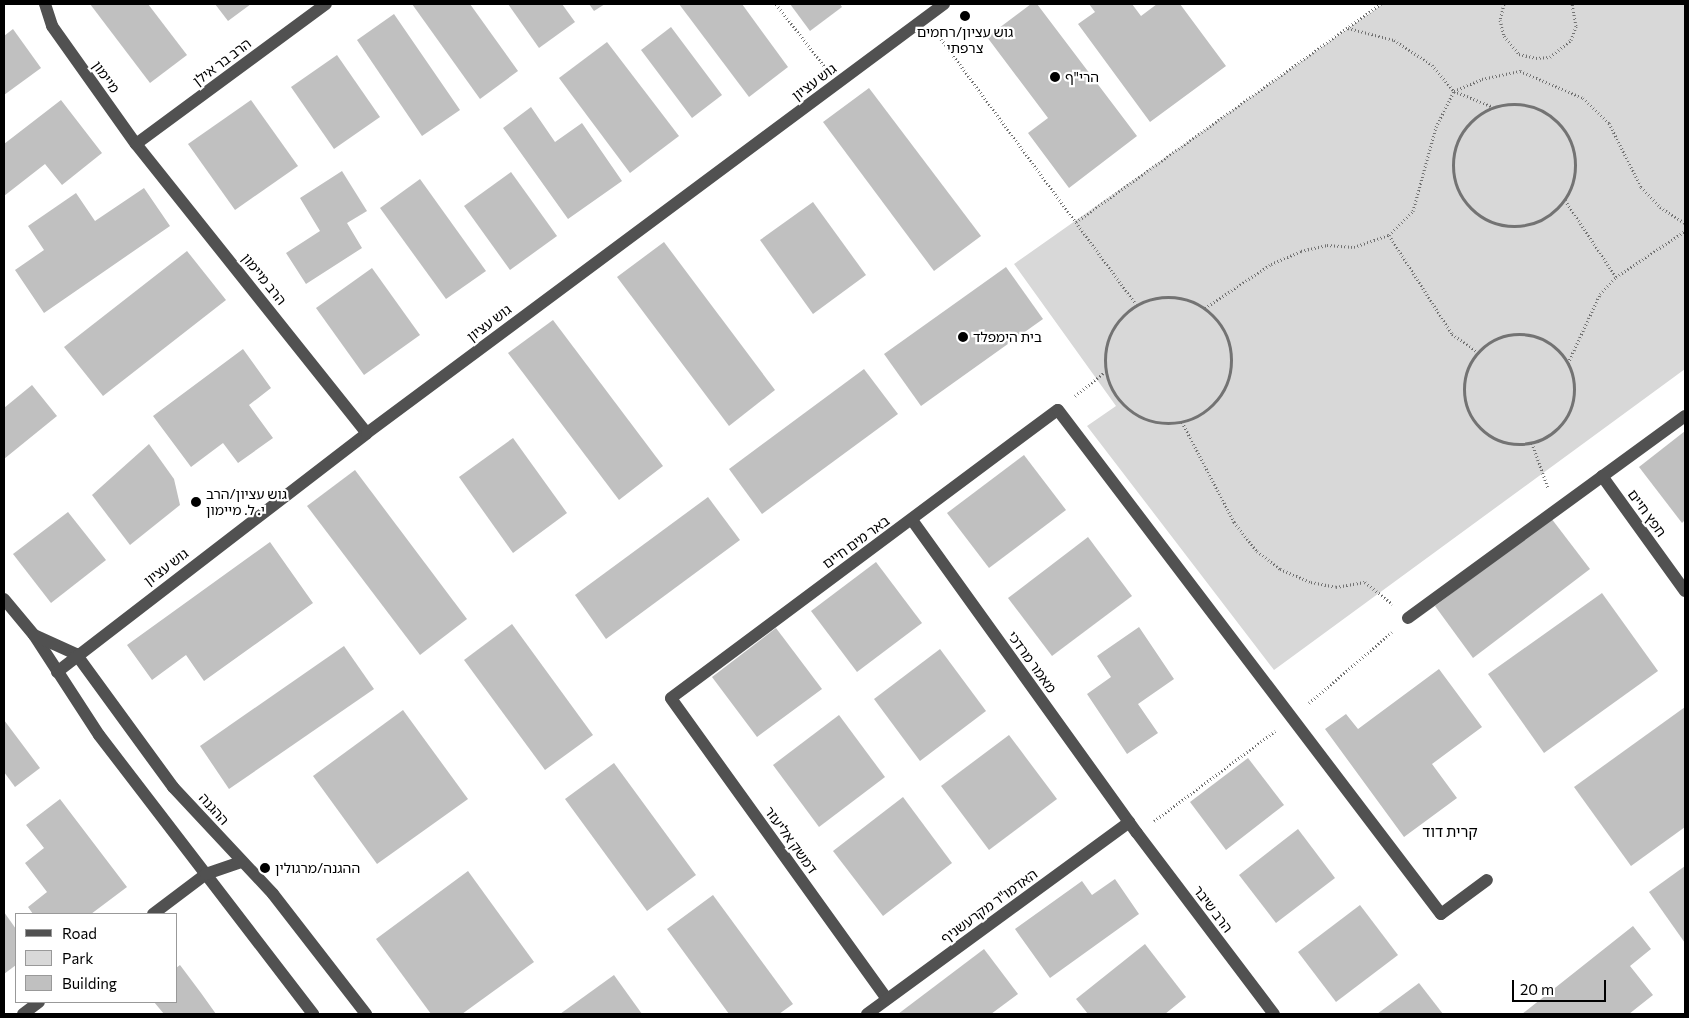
<!DOCTYPE html>
<meta charset="utf-8">
<style>
body{margin:0}
#map{position:relative;width:1689px;height:1018px;overflow:hidden;background:#fff;font-family:Commissioner,"Noto Sans Hebrew",sans-serif}
div>[style]{position:absolute}
.green>*{inset:0;background:#d8d8d8}
.building>*{inset:0;background:#c0c0c0}
.path>*{height:3px;margin-top:-1.5px;transform-origin:0;background:repeating-linear-gradient(90deg,#737373 0 1px,transparent 0 3.5px)}
.path>.ring{margin:-1.5px;padding:0;box-sizing:content-box;background:none;border:3px solid #737373;border-radius:50%}
.minor>*{height:12px;margin:-6px;padding:0 6px;transform-origin:6px;border-radius:6px;background:#515151}
.dots>*{width:14px;height:14px;translate:-50% -50%;box-sizing:border-box;border:2px solid #fff;border-radius:50%}
span{translate:-50% -50%;white-space:nowrap;text-align:center;line-height:1.15;-webkit-text-stroke:4.5px #fff;paint-order:stroke}
.poi-label{font-size:14px;color:#000}
.left{translate:0 -50%;text-align:left}
.street-label{font-size:14px;color:#000}
.neighbourhood-label{font-size:15px;color:#000}
.frame{position:absolute;inset:0;border:5px solid #000;pointer-events:none}
.legend{position:absolute;left:15px;top:913px;width:162px;height:90px;box-sizing:border-box;background:#fff;border:1px solid #999;margin:0;padding:6px 9px;list-style:none;font-size:15px;color:#000}
.legend li{display:flex;align-items:center;gap:10px;height:25px}
.legend b{width:25px;border:1px solid #999}
.scale{position:absolute;left:1512px;top:980px;width:94px;height:22px;box-sizing:border-box;border:2px solid #000;border-top:0;padding-left:6px;font-size:15px;line-height:18px;white-space:nowrap;color:#000;-webkit-text-stroke:4px #fff;paint-order:stroke}
</style>
<div id="map">
<div class="green">
<i style="clip-path:polygon(1383px 4px,1685px 4px,1685px 369px,1274px 670px,1087px 426px,1116px 406px,1014px 264px)"></i>
</div>
<div class="building">
<i style="clip-path:polygon(90px 4px,148px 4px,187px 55px,150px 83px)"></i>
<i style="clip-path:polygon(215px 4px,251px 4px,228px 21px)"></i>
<i style="clip-path:polygon(412px 4px,470px 4px,518px 71px,480px 99px)"></i>
<i style="clip-path:polygon(508px 4px,562px 4px,575px 22px,539px 48px)"></i>
<i style="clip-path:polygon(589px 4px,605px 4px,594px 11px)"></i>
<i style="clip-path:polygon(679px 4px,742px 4px,788px 67px,749px 97px)"></i>
<i style="clip-path:polygon(790px 4px,840px 4px,842px 7px,810px 31px)"></i>
<i style="clip-path:polygon(1031px 4px,1037px 4px,1137px 136px,1069px 188px,1028px 133px,1048px 118px,987px 37px)"></i>
<i style="clip-path:polygon(1089px 4px,1132px 4px,1141px 16px,1157px 4px,1180px 4px,1226px 66px,1150px 122px,1078px 24px,1095px 12px)"></i>
<i style="clip-path:polygon(394px 14px,460px 110px,422px 136px,357px 40px)"></i>
<i style="clip-path:polygon(671px 27px,722px 95px,692px 118px,641px 50px)"></i>
<i style="clip-path:polygon(13px 29px,41px 68px,4px 95px,4px 36px)"></i>
<i style="clip-path:polygon(607px 42px,679px 136px,630px 173px,559px 78px)"></i>
<i style="clip-path:polygon(337px 55px,380px 117px,334px 149px,291px 87px)"></i>
<i style="clip-path:polygon(869px 88px,981px 236px,934px 271px,823px 122px)"></i>
<i style="clip-path:polygon(61px 100px,102px 153px,62px 185px,45px 164px,4px 196px,4px 144px)"></i>
<i style="clip-path:polygon(251px 100px,298px 166px,235px 210px,188px 144px)"></i>
<i style="clip-path:polygon(531px 107px,555px 142px,582px 123px,622px 181px,568px 219px,503px 128px)"></i>
<i style="clip-path:polygon(342px 171px,367px 211px,347px 223px,362px 248px,306px 284px,286px 253px,320px 231px,300px 198px)"></i>
<i style="clip-path:polygon(511px 172px,557px 236px,510px 270px,464px 206px)"></i>
<i style="clip-path:polygon(420px 179px,486px 271px,446px 299px,380px 208px)"></i>
<i style="clip-path:polygon(144px 188px,170px 226px,44px 313px,15px 270px,44px 250px,28px 226px,76px 193px,95px 221px)"></i>
<i style="clip-path:polygon(813px 202px,866px 275px,813px 314px,760px 240px)"></i>
<i style="clip-path:polygon(664px 242px,775px 390px,729px 426px,617px 277px)"></i>
<i style="clip-path:polygon(187px 251px,226px 300px,103px 396px,64px 347px)"></i>
<i style="clip-path:polygon(1006px 267px,1043px 319px,921px 406px,884px 354px)"></i>
<i style="clip-path:polygon(372px 268px,420px 335px,364px 375px,316px 308px)"></i>
<i style="clip-path:polygon(553px 320px,663px 466px,619px 500px,508px 353px)"></i>
<i style="clip-path:polygon(243px 349px,271px 388px,249px 405px,273px 438px,238px 463px,223px 443px,191px 467px,153px 416px)"></i>
<i style="clip-path:polygon(864px 369px,898px 414px,762px 514px,729px 469px)"></i>
<i style="clip-path:polygon(32px 385px,57px 416px,4px 459px,4px 408px)"></i>
<i style="clip-path:polygon(1685px 431px,1685px 520px,1682px 523px,1639px 467px)"></i>
<i style="clip-path:polygon(513px 438px,567px 513px,513px 553px,459px 477px)"></i>
<i style="clip-path:polygon(149px 444px,174px 479px,180px 505px,130px 545px,92px 495px)"></i>
<i style="clip-path:polygon(1024px 455px,1066px 510px,989px 568px,947px 513px)"></i>
<i style="clip-path:polygon(355px 470px,467px 619px,420px 655px,307px 506px)"></i>
<i style="clip-path:polygon(708px 497px,740px 540px,606px 639px,575px 595px)"></i>
<i style="clip-path:polygon(68px 512px,106px 560px,51px 603px,13px 554px)"></i>
<i style="clip-path:polygon(1551px 518px,1590px 569px,1473px 658px,1435px 606px)"></i>
<i style="clip-path:polygon(1088px 537px,1132px 596px,1052px 656px,1008px 598px)"></i>
<i style="clip-path:polygon(270px 542px,313px 603px,204px 681px,186px 655px,152px 680px,127px 645px)"></i>
<i style="clip-path:polygon(876px 562px,922px 623px,857px 672px,811px 611px)"></i>
<i style="clip-path:polygon(1602px 593px,1658px 671px,1544px 753px,1488px 674px)"></i>
<i style="clip-path:polygon(512px 624px,593px 735px,545px 770px,464px 660px)"></i>
<i style="clip-path:polygon(1139px 627px,1174px 679px,1138px 704px,1158px 733px,1127px 754px,1087px 694px,1111px 677px,1097px 656px)"></i>
<i style="clip-path:polygon(776px 628px,822px 689px,757px 737px,712px 677px)"></i>
<i style="clip-path:polygon(344px 646px,374px 689px,229px 789px,200px 746px)"></i>
<i style="clip-path:polygon(940px 649px,986px 711px,920px 761px,874px 699px)"></i>
<i style="clip-path:polygon(1439px 669px,1482px 727px,1432px 764px,1457px 798px,1404px 837px,1325px 729px,1346px 714px,1358px 729px)"></i>
<i style="clip-path:polygon(1685px 707px,1685px 827px,1631px 866px,1574px 787px)"></i>
<i style="clip-path:polygon(403px 710px,468px 799px,377px 864px,313px 776px)"></i>
<i style="clip-path:polygon(839px 715px,885px 777px,819px 827px,773px 765px)"></i>
<i style="clip-path:polygon(4px 720px,40px 768px,15px 787px,4px 772px)"></i>
<i style="clip-path:polygon(1009px 735px,1057px 799px,989px 850px,941px 786px)"></i>
<i style="clip-path:polygon(1248px 758px,1284px 805px,1226px 850px,1190px 802px)"></i>
<i style="clip-path:polygon(614px 763px,696px 875px,647px 911px,565px 799px)"></i>
<i style="clip-path:polygon(903px 797px,952px 863px,883px 916px,833px 851px)"></i>
<i style="clip-path:polygon(60px 799px,127px 887px,91px 914px,33px 914px,28px 907px,47px 892px,25px 863px,44px 848px,26px 825px)"></i>
<i style="clip-path:polygon(1298px 829px,1335px 878px,1276px 923px,1239px 875px)"></i>
<i style="clip-path:polygon(1685px 866px,1685px 943px,1649px 892px)"></i>
<i style="clip-path:polygon(468px 871px,534px 962px,462px 1014px,431px 1014px,376px 939px)"></i>
<i style="clip-path:polygon(1115px 879px,1139px 914px,1050px 978px,1015px 929px,1082px 881px,1092px 895px)"></i>
<i style="clip-path:polygon(713px 895px,793px 1004px,779px 1014px,729px 1014px,667px 929px)"></i>
<i style="clip-path:polygon(1360px 905px,1398px 955px,1336px 1002px,1298px 952px)"></i>
<i style="clip-path:polygon(4px 912px,16px 929px,16px 965px,4px 974px)"></i>
<i style="clip-path:polygon(1633px 926px,1651px 949px,1630px 966px,1653px 995px,1629px 1014px,1522px 1014px)"></i>
<i style="clip-path:polygon(1145px 944px,1186px 997px,1165px 1014px,1088px 1014px,1076px 999px)"></i>
<i style="clip-path:polygon(984px 949px,1018px 994px,991px 1014px,898px 1014px)"></i>
<i style="clip-path:polygon(180px 965px,201px 993px,216px 1014px,164px 1014px,154px 1002px,176px 1002px,176px 968px)"></i>
<i style="clip-path:polygon(614px 975px,642px 1014px,560px 1014px)"></i>
<i style="clip-path:polygon(1419px 983px,1443px 1014px,1377px 1014px)"></i>
</div>
<div class="path">
<i style="left:776px;top:4px;width:80px;rotate:52.1deg"></i>
<i style="left:1504px;top:4px;width:16px;rotate:104deg"></i>
<i style="left:1500px;top:20px;width:16px;rotate:76deg"></i>
<i style="left:1504px;top:36px;width:23px;rotate:50deg"></i>
<i style="left:1519px;top:54px;width:17px;rotate:13deg"></i>
<i style="left:1536px;top:58px;width:14px;rotate:-4deg"></i>
<i style="left:1550px;top:57px;width:27px;rotate:-39deg"></i>
<i style="left:1571px;top:40px;width:15px;rotate:-70deg"></i>
<i style="left:1576px;top:26px;width:22px;rotate:-100deg"></i>
<i style="left:1348px;top:28px;width:48px;rotate:14.6deg"></i>
<i style="left:1394px;top:40px;width:45px;rotate:33.3deg"></i>
<i style="left:1432px;top:65px;width:34px;rotate:50deg"></i>
<i style="left:1454px;top:91px;width:42px;rotate:22.3deg"></i>
<i style="left:939px;top:36px;width:333px;rotate:53.7deg"></i>
<i class="ring" style="left:1453px;top:104px;width:119px;height:119px"></i>
<i style="left:1565px;top:200px;width:92px;rotate:56.5deg"></i>
<i style="left:1076px;top:222px;width:375px;rotate:-35.6deg"></i>
<i style="left:1389px;top:235px;width:117px;rotate:57.5deg"></i>
<i style="left:1452px;top:334px;width:32px;rotate:35deg"></i>
<i class="ring" style="left:1105px;top:297px;width:123px;height:123px"></i>
<i style="left:1205px;top:308px;width:79px;rotate:-33.7deg"></i>
<i style="left:1271px;top:264px;width:33px;rotate:-23deg"></i>
<i style="left:1301px;top:251px;width:27px;rotate:-13deg"></i>
<i style="left:1327px;top:245px;width:27px;rotate:4deg"></i>
<i style="left:1354px;top:247px;width:37px;rotate:-19deg"></i>
<i style="left:1389px;top:235px;width:34px;rotate:-45deg"></i>
<i style="left:1413px;top:211px;width:87px;rotate:-74.7deg"></i>
<i style="left:1436px;top:127px;width:40px;rotate:-63.4deg"></i>
<i style="left:1454px;top:91px;width:30px;rotate:-23deg"></i>
<i style="left:1482px;top:79px;width:39px;rotate:-12deg"></i>
<i style="left:1520px;top:71px;width:69px;rotate:23.2deg"></i>
<i style="left:1583px;top:98px;width:36px;rotate:44deg"></i>
<i style="left:1609px;top:123px;width:72px;rotate:63.4deg"></i>
<i style="left:1641px;top:187px;width:28px;rotate:46deg"></i>
<i style="left:1660px;top:207px;width:30px;rotate:33deg"></i>
<i class="ring" style="left:1464px;top:334px;width:107px;height:107px"></i>
<i style="left:1568px;top:363px;width:76px;rotate:-65.1deg"></i>
<i style="left:1600px;top:294px;width:23px;rotate:-47deg"></i>
<i style="left:1616px;top:277px;width:83px;rotate:-33.7deg"></i>
<i style="left:1075px;top:396px;width:38px;rotate:-39deg"></i>
<i style="left:1182px;top:422px;width:113px;rotate:62.5deg"></i>
<i style="left:1234px;top:522px;width:37px;rotate:52deg"></i>
<i style="left:1257px;top:551px;width:29px;rotate:38deg"></i>
<i style="left:1280px;top:569px;width:34px;rotate:23deg"></i>
<i style="left:1311px;top:582px;width:25px;rotate:11deg"></i>
<i style="left:1336px;top:587px;width:29px;rotate:-10deg"></i>
<i style="left:1365px;top:582px;width:35px;rotate:39deg"></i>
<i style="left:1532px;top:443px;width:48px;rotate:70.4deg"></i>
<i style="left:1309px;top:703px;width:109px;rotate:-40.5deg"></i>
<i style="left:1154px;top:821px;width:151px;rotate:-36.6deg"></i>
</div>
<div class="minor">
<i style="left:45px;top:4px;width:23px;rotate:72deg"></i>
<i style="left:52px;top:26px;width:145px;rotate:54.6deg"></i>
<i style="left:136px;top:144px;width:370px;rotate:51.4deg"></i>
<i style="left:136px;top:144px;width:236px;rotate:-36.4deg"></i>
<i style="left:1602px;top:476px;width:142px;rotate:54.2deg"></i>
<i style="left:912px;top:520px;width:385px;rotate:54.3deg"></i>
<i style="left:1137px;top:833px;width:227px;rotate:52.9deg"></i>
<i style="left:4px;top:599px;width:47px;rotate:50.2deg"></i>
<i style="left:34px;top:635px;width:119px;rotate:57deg"></i>
<i style="left:99px;top:735px;width:352px;rotate:52.5deg"></i>
<i style="left:1408px;top:618px;width:343px;rotate:-36.1deg"></i>
<i style="left:34px;top:635px;width:46px;rotate:24.3deg"></i>
<i style="left:76px;top:654px;width:165px;rotate:53.9deg"></i>
<i style="left:173px;top:787px;width:146px;rotate:46.9deg"></i>
<i style="left:273px;top:894px;width:152px;rotate:52.2deg"></i>
<i style="left:57px;top:672px;width:391px;rotate:-37.6deg"></i>
<i style="left:367px;top:433px;width:719px;rotate:-36.63deg"></i>
<i style="left:153px;top:914px;width:66px;rotate:-37deg"></i>
<i style="left:206px;top:874px;width:37px;rotate:-19deg"></i>
<i style="left:887px;top:999px;width:370px;rotate:-125.7deg"></i>
<i style="left:671px;top:698px;width:482px;rotate:-36.7deg"></i>
<i style="left:1058px;top:410px;width:633px;rotate:52.77deg"></i>
<i style="left:1441px;top:914px;width:57px;rotate:-36.5deg"></i>
<i style="left:23px;top:1014px;width:20px;rotate:-37deg"></i>
<i style="left:867px;top:1014px;width:325px;rotate:-36.2deg"></i>
</div>
<div class="dots">
<i style="left:965px;top:16px;background:#000"></i>
<i style="left:1055px;top:77px;background:#000"></i>
<i style="left:963px;top:337px;background:#000"></i>
<i style="left:196px;top:502px;background:#000"></i>
<i style="left:265px;top:868px;background:#000"></i>
</div>
<div class="poi-label">
<span style="left:965px;top:40px">גוש עציון/רחמים<br>צרפתי</span>
<span class="left" style="left:1065px;top:77px">הרי"ף</span>
<span class="left" style="left:973px;top:337px">בית הימפלד</span>
<span class="left" style="left:206px;top:502px">גוש עציון/הרב<br>י. ל. מיימון</span>
<span class="left" style="left:275px;top:868px">ההגנה/מרגולין</span>
</div>
<div class="street-label">
<span style="left:222px;top:62px;rotate:-37deg">הרב בר אילן</span>
<span style="left:106px;top:77px;rotate:54deg">מיימון</span>
<span style="left:814px;top:82px;rotate:-37deg">גוש עציון</span>
<span style="left:264px;top:279px;rotate:51deg">הרב מיימון</span>
<span style="left:489px;top:323px;rotate:-37deg">גוש עציון</span>
<span style="left:1647px;top:513px;rotate:54deg">חפץ חיים</span>
<span style="left:856px;top:542px;rotate:-36deg">באר מים חיים</span>
<span style="left:166px;top:567px;rotate:-37deg">גוש עציון</span>
<span style="left:1032px;top:662px;rotate:54deg">מאמר מרדכי</span>
<span style="left:214px;top:809px;rotate:48deg">ההגנה</span>
<span style="left:791px;top:840px;rotate:54deg">דמשק אליעזר</span>
<span style="left:989px;top:906px;rotate:-36deg">האדמו"ר מקרעשניף</span>
<span style="left:1213px;top:909px;rotate:53deg">הרב שיבר</span>
</div>
<div class="neighbourhood-label">
<span style="left:1450px;top:832px">קרית דוד</span>
</div>
<div class="frame"></div>
<ul class="legend">
<li><b style="height:6px;background:#515151"></b>Road</li>
<li><b style="height:14px;background:#d8d8d8"></b>Park</li>
<li><b style="height:14px;background:#c0c0c0"></b>Building</li>
</ul>
<div class="scale">20 m</div>
</div>
